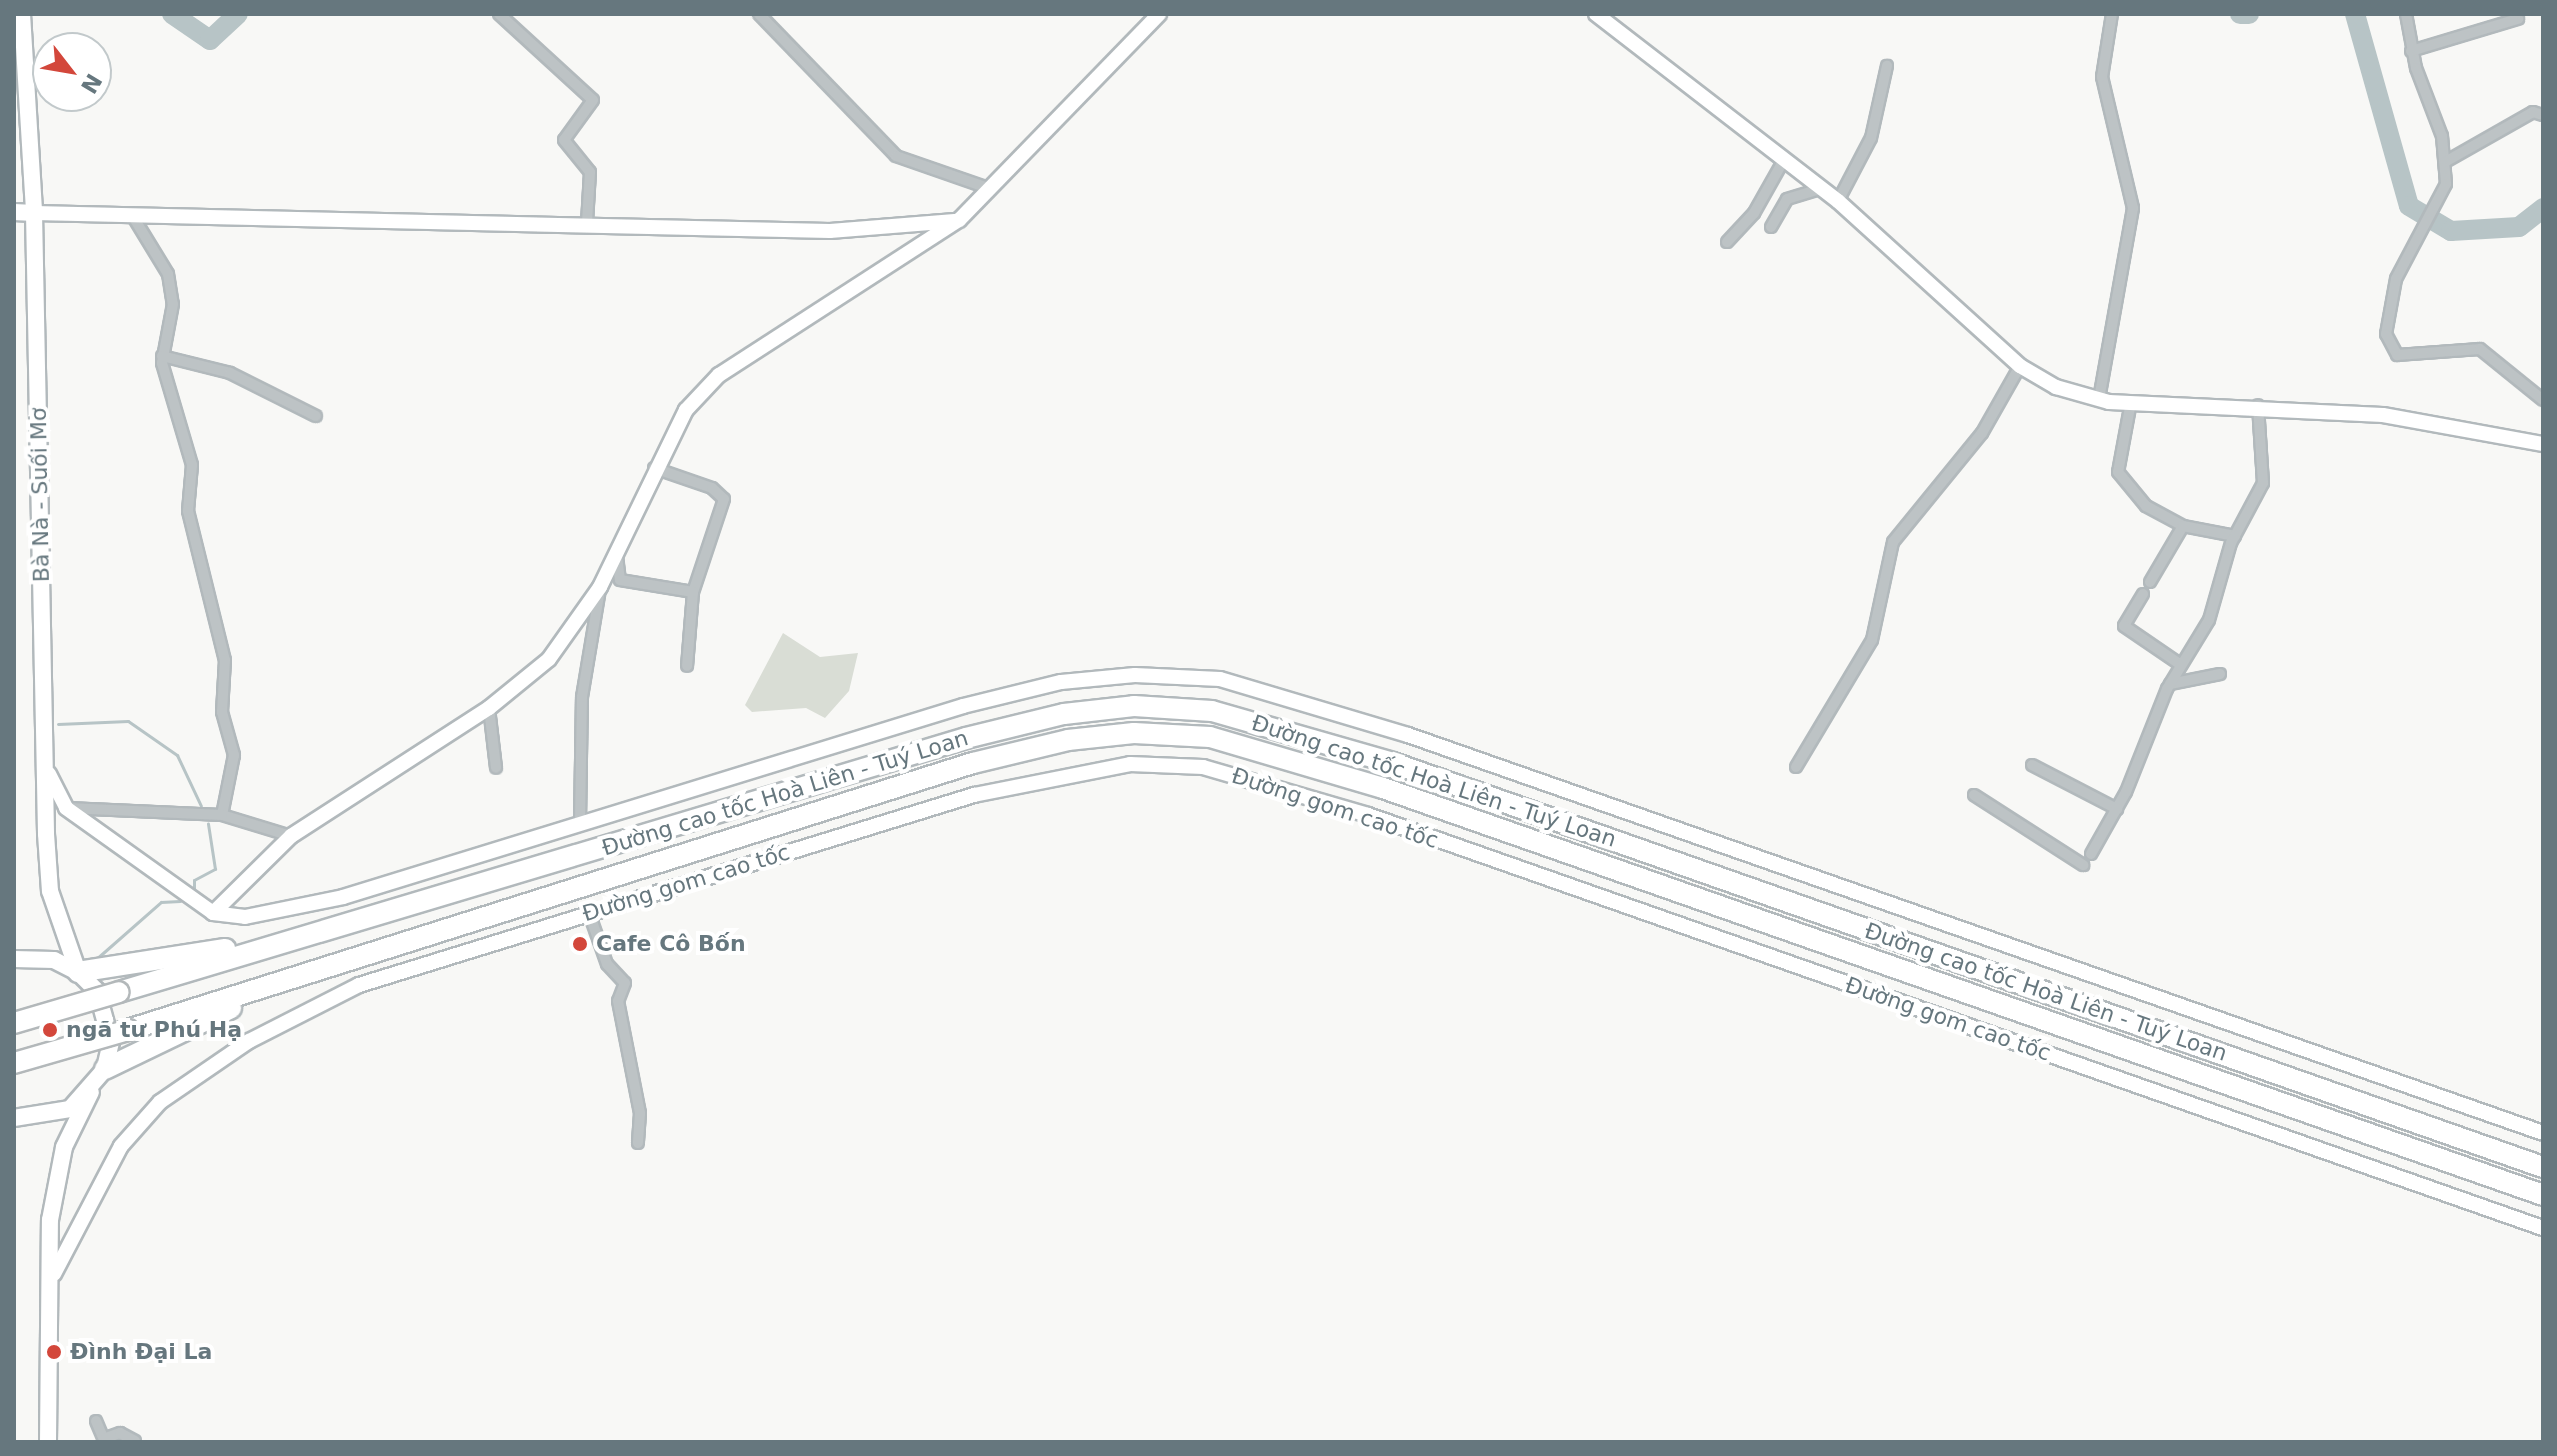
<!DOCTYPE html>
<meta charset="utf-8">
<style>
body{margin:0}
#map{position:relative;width:2557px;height:1456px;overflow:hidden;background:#f8f8f6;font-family:"DejaVu Sans",sans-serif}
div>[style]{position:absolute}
.green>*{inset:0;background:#d9ddd5}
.stream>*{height:3px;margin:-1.5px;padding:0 1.5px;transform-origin:1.5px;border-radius:1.5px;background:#b7c4c6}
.river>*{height:20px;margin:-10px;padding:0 10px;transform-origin:10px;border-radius:10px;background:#b7c4c6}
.roads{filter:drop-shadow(2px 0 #b2b9bc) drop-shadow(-2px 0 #b2b9bc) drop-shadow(0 2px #b2b9bc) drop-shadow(0 -2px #b2b9bc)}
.street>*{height:10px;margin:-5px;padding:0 5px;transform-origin:5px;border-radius:5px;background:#bdc3c5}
.secondary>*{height:14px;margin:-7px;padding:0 7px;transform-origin:7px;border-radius:7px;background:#fff}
.primary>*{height:16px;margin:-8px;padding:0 8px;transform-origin:8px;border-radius:8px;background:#fff}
.highway>*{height:20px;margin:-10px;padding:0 10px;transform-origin:10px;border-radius:10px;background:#fff}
.bridges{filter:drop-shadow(2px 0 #b3b8ba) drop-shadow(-2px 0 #b3b8ba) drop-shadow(0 2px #b3b8ba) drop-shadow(0 -2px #b3b8ba)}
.highway-bridge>*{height:20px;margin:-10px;padding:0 10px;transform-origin:10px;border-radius:10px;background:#fff}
.dots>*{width:22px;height:22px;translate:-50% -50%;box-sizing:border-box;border:4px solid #fff;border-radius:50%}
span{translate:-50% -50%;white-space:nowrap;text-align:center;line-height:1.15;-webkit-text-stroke:8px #fff;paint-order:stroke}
.street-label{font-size:22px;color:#66777e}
.poi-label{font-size:22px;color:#66777e;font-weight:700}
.left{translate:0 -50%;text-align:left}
.frame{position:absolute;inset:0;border:16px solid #66777e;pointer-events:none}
.north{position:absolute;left:32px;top:32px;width:80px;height:80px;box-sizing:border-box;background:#fff;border:2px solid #c2c9cb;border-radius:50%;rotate:121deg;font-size:22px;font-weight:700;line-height:32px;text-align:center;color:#66777e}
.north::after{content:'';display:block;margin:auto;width:28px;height:36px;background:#d3473b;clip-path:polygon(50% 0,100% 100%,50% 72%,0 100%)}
</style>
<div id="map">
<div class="green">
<i style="clip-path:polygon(783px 633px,820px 657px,858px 653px,849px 691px,825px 718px,806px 708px,752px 712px,745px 705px)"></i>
</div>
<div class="stream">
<i style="left:58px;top:724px;width:70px;rotate:-2.5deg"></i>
<i style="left:128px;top:721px;width:60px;rotate:34.8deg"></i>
<i style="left:177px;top:755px;width:56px;rotate:64.8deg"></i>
<i style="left:194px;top:894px;width:14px;rotate:-90deg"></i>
<i style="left:194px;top:880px;width:24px;rotate:-28deg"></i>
<i style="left:215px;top:869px;width:46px;rotate:-98.8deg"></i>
<i style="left:95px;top:960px;width:88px;rotate:-41.3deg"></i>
<i style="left:161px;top:902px;width:19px;rotate:-3deg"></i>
</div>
<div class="river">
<i style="left:172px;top:14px;width:46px;rotate:34.4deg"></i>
<i style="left:210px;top:40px;width:38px;rotate:-43deg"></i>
<i style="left:2240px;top:14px;width:9px"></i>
<i style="left:2355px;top:14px;width:199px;rotate:74.3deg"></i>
<i style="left:2409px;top:206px;width:49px;rotate:30.8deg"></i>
<i style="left:2451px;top:231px;width:68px;rotate:-3.4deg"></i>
<i style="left:2519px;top:227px;width:31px;rotate:-38deg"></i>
</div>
<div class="roads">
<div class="street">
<i style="left:499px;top:14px;width:127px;rotate:42.5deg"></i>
<i style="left:593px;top:100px;width:49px;rotate:125.9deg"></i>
<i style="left:564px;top:140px;width:41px;rotate:50.9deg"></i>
<i style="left:590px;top:172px;width:50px;rotate:93.4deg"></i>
<i style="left:759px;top:14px;width:197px;rotate:46deg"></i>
<i style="left:896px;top:156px;width:94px;rotate:19.2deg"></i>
<i style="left:2406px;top:14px;width:55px;rotate:79.5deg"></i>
<i style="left:2416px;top:68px;width:73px;rotate:69.1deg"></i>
<i style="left:2442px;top:136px;width:48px;rotate:85.2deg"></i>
<i style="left:2446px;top:184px;width:107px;rotate:117.8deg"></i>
<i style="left:2396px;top:279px;width:56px;rotate:100.3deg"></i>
<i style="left:2386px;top:334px;width:24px;rotate:62deg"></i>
<i style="left:2397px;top:355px;width:83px;rotate:-4.1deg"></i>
<i style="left:2480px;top:349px;width:81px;rotate:39deg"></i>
<i style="left:2411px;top:51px;width:112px;rotate:-16.7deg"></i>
<i style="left:2445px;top:162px;width:101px;rotate:-29.6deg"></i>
<i style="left:2533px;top:112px;width:10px;rotate:17deg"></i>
<i style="left:1838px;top:201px;width:71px;rotate:-62.4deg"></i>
<i style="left:1871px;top:138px;width:74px;rotate:-77.5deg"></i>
<i style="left:132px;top:215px;width:69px;rotate:58.6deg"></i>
<i style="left:168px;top:274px;width:30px;rotate:81deg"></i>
<i style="left:173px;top:304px;width:60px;rotate:100.6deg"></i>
<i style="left:162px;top:363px;width:106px;rotate:73.6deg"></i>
<i style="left:192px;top:465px;width:46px;rotate:95deg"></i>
<i style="left:188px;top:511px;width:154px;rotate:76.1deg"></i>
<i style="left:225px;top:660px;width:52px;rotate:93.3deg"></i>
<i style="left:222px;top:712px;width:45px;rotate:74.4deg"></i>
<i style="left:234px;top:755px;width:61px;rotate:101.3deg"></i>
<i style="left:222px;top:815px;width:72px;rotate:16.9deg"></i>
<i style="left:1771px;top:227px;width:32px;rotate:-60deg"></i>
<i style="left:1787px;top:199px;width:37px;rotate:-17deg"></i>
<i style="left:1727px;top:242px;width:40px;rotate:-47deg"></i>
<i style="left:1754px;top:213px;width:63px;rotate:-60.6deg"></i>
<i style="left:162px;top:356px;width:70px;rotate:14deg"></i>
<i style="left:230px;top:373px;width:96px;rotate:26.6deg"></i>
<i style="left:2099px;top:399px;width:194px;rotate:-79.9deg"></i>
<i style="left:2133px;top:208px;width:135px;rotate:-103.3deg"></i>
<i style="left:2102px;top:77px;width:64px;rotate:-81deg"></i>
<i style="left:2131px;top:402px;width:71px;rotate:100.5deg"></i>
<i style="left:2118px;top:472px;width:44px;rotate:50.5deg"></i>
<i style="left:2146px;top:506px;width:42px;rotate:28.4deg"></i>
<i style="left:654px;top:468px;width:61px;rotate:19deg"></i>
<i style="left:712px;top:488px;width:16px;rotate:43deg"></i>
<i style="left:724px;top:499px;width:98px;rotate:108.4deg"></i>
<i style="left:693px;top:592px;width:74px;rotate:94.6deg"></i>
<i style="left:617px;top:556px;width:24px;rotate:83deg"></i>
<i style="left:620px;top:580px;width:74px;rotate:9.3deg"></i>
<i style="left:2150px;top:582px;width:65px;rotate:-59.5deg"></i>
<i style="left:2183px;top:526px;width:53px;rotate:10.9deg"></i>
<i style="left:2143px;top:594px;width:37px;rotate:121deg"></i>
<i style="left:2124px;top:626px;width:69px;rotate:34.4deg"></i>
<i style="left:2170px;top:684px;width:51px;rotate:-11.3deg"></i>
<i style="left:489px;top:708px;width:60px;rotate:83.3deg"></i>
<i style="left:2032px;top:765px;width:96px;rotate:27.4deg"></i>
<i style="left:1796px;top:767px;width:148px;rotate:-59.1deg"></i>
<i style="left:1872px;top:640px;width:100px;rotate:-77.9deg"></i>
<i style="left:1893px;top:542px;width:141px;rotate:-50.8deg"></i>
<i style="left:1982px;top:433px;width:77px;rotate:-60.4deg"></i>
<i style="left:1974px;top:795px;width:130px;rotate:32.7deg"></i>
<i style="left:68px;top:808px;width:154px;rotate:2.6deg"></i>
<i style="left:580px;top:822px;width:125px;rotate:-89.1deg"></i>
<i style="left:582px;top:697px;width:109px;rotate:-80.5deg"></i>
<i style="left:2091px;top:854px;width:71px;rotate:-60.6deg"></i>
<i style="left:2126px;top:792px;width:111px;rotate:-68.3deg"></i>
<i style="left:2167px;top:689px;width:81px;rotate:-58.7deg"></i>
<i style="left:2209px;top:620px;width:80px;rotate:-74.1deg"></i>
<i style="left:2231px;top:543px;width:68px;rotate:-61.9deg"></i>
<i style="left:2263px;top:483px;width:78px;rotate:-93.7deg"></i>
<i style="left:589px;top:913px;width:54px;rotate:70.6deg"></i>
<i style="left:607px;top:964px;width:26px;rotate:47deg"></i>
<i style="left:625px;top:983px;width:19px;rotate:111deg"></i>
<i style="left:618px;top:1001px;width:114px;rotate:78.9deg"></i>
<i style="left:640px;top:1113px;width:30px;rotate:94deg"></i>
<i style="left:96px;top:1421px;width:21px;rotate:67deg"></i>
<i style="left:106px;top:1438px;width:15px;rotate:-20deg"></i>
<i style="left:120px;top:1433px;width:17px;rotate:28deg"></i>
</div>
<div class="secondary">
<i style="left:1596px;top:14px;width:306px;rotate:37.7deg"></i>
<i style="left:1838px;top:201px;width:246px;rotate:42.2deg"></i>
<i style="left:2020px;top:366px;width:42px;rotate:30.3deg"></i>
<i style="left:2056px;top:387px;width:55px;rotate:15.8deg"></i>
<i style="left:2109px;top:402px;width:274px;rotate:2.7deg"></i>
<i style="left:2383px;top:415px;width:163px;rotate:10.3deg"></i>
<i style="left:34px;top:213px;width:796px;rotate:1.3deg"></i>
<i style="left:830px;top:231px;width:125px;rotate:-4.6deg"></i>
<i style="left:49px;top:774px;width:38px;rotate:63deg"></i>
<i style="left:66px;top:808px;width:181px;rotate:35.5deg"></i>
<i style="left:213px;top:913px;width:32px;rotate:7deg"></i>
<i style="left:245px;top:917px;width:100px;rotate:-11.5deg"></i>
<i style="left:343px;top:897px;width:649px;rotate:-17.12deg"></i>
<i style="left:963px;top:706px;width:101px;rotate:-13.8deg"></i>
<i style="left:1061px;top:682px;width:74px;rotate:-5.4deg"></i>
<i style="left:1135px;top:675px;width:85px;rotate:2.7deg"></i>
<i style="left:1220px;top:679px;width:196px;rotate:16.6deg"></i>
<i style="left:1408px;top:735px;width:1203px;rotate:19.32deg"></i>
<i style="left:213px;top:913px;width:110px;rotate:-44.6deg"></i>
<i style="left:291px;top:836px;width:236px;rotate:-32.9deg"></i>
<i style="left:489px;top:708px;width:77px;rotate:-39.2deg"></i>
<i style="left:549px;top:659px;width:88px;rotate:-54.7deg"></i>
<i style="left:600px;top:587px;width:197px;rotate:-64.1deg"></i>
<i style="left:686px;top:410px;width:48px;rotate:-46.7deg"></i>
<i style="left:719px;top:375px;width:286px;rotate:-32.9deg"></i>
<i style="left:959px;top:220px;width:287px;rotate:-45.8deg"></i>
<i style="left:54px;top:1274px;width:144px;rotate:-62.4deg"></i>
<i style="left:121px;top:1146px;width:59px;rotate:-48.4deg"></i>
<i style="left:160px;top:1102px;width:108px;rotate:-34.4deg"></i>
<i style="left:249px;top:1041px;width:123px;rotate:-27deg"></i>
<i style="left:359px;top:985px;width:644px;rotate:-17.17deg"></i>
<i style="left:974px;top:795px;width:159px;rotate:-11.2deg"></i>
<i style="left:1130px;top:764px;width:73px;rotate:2.4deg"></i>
<i style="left:1203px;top:767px;width:172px;rotate:16.2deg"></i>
<i style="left:1368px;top:815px;width:1245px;rotate:19.37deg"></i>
</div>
<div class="primary">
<i style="left:22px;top:14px;width:199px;rotate:86.5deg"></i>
<i style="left:34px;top:213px;width:621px;rotate:88.89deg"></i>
<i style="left:46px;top:834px;width:57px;rotate:86deg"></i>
<i style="left:50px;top:891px;width:86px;rotate:70.9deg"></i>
<i style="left:14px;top:212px;width:20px;rotate:3deg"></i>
<i style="left:14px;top:959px;width:40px;rotate:1.4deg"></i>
<i style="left:54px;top:960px;width:27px;rotate:27deg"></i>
<i style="left:78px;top:972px;width:27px;rotate:45deg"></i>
<i style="left:97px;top:991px;width:53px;rotate:74.6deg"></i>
<i style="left:111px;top:1042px;width:28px;rotate:103deg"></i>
<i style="left:105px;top:1069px;width:53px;rotate:131.2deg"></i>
<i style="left:70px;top:1109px;width:57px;rotate:170.9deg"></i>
<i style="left:48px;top:1442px;width:222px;rotate:-89.5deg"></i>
<i style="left:50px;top:1220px;width:74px;rotate:-79.1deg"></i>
<i style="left:64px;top:1147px;width:61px;rotate:-63.9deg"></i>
</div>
<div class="highway">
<i style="left:78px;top:972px;width:149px;rotate:-8.9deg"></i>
<i style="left:119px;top:992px;width:884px;rotate:-16.69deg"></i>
<i style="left:966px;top:738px;width:101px;rotate:-13.8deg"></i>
<i style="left:1064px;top:714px;width:70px;rotate:-6.5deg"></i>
<i style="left:1134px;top:706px;width:78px;rotate:3.7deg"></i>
<i style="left:1212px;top:711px;width:188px;rotate:16deg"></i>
<i style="left:1393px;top:763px;width:1219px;rotate:19.36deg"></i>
<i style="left:128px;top:1030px;width:886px;rotate:-17.54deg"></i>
<i style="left:973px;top:763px;width:98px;rotate:-13.6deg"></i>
<i style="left:1068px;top:740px;width:66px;rotate:-6.1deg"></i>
<i style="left:1134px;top:733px;width:76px;rotate:3deg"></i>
<i style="left:1210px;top:737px;width:180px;rotate:16.4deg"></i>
<i style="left:1383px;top:788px;width:1229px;rotate:19.33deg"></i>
<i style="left:105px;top:1069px;width:140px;rotate:-25.8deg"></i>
</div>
</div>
<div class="bridges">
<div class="highway-bridge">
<i style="left:14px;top:1023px;width:109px;rotate:-16.4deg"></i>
<i style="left:14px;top:1063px;width:119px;rotate:-16.1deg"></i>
</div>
</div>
<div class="dots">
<i style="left:580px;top:944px;background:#d3473b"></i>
<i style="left:50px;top:1030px;background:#d3473b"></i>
<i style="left:54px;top:1352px;background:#d3473b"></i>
</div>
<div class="street-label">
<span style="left:40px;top:495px;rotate:-91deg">Bà Nà - Suối Mơ</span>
<span style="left:1434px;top:781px;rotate:18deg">Đường cao tốc Hoà Liên - Tuý Loan</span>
<span style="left:785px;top:793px;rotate:-17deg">Đường cao tốc Hoà Liên - Tuý Loan</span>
<span style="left:1335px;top:808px;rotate:18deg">Đường gom cao tốc</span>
<span style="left:686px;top:883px;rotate:-17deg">Đường gom cao tốc</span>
<span style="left:2046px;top:992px;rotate:19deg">Đường cao tốc Hoà Liên - Tuý Loan</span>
<span style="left:1948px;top:1019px;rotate:19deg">Đường gom cao tốc</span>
</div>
<div class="poi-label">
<span class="left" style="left:596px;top:944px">Cafe Cô Bốn</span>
<span class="left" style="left:66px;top:1030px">ngã tư Phú Hạ</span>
<span class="left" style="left:70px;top:1352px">Đình Đại La</span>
</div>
<div class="frame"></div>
<div class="north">N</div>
</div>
